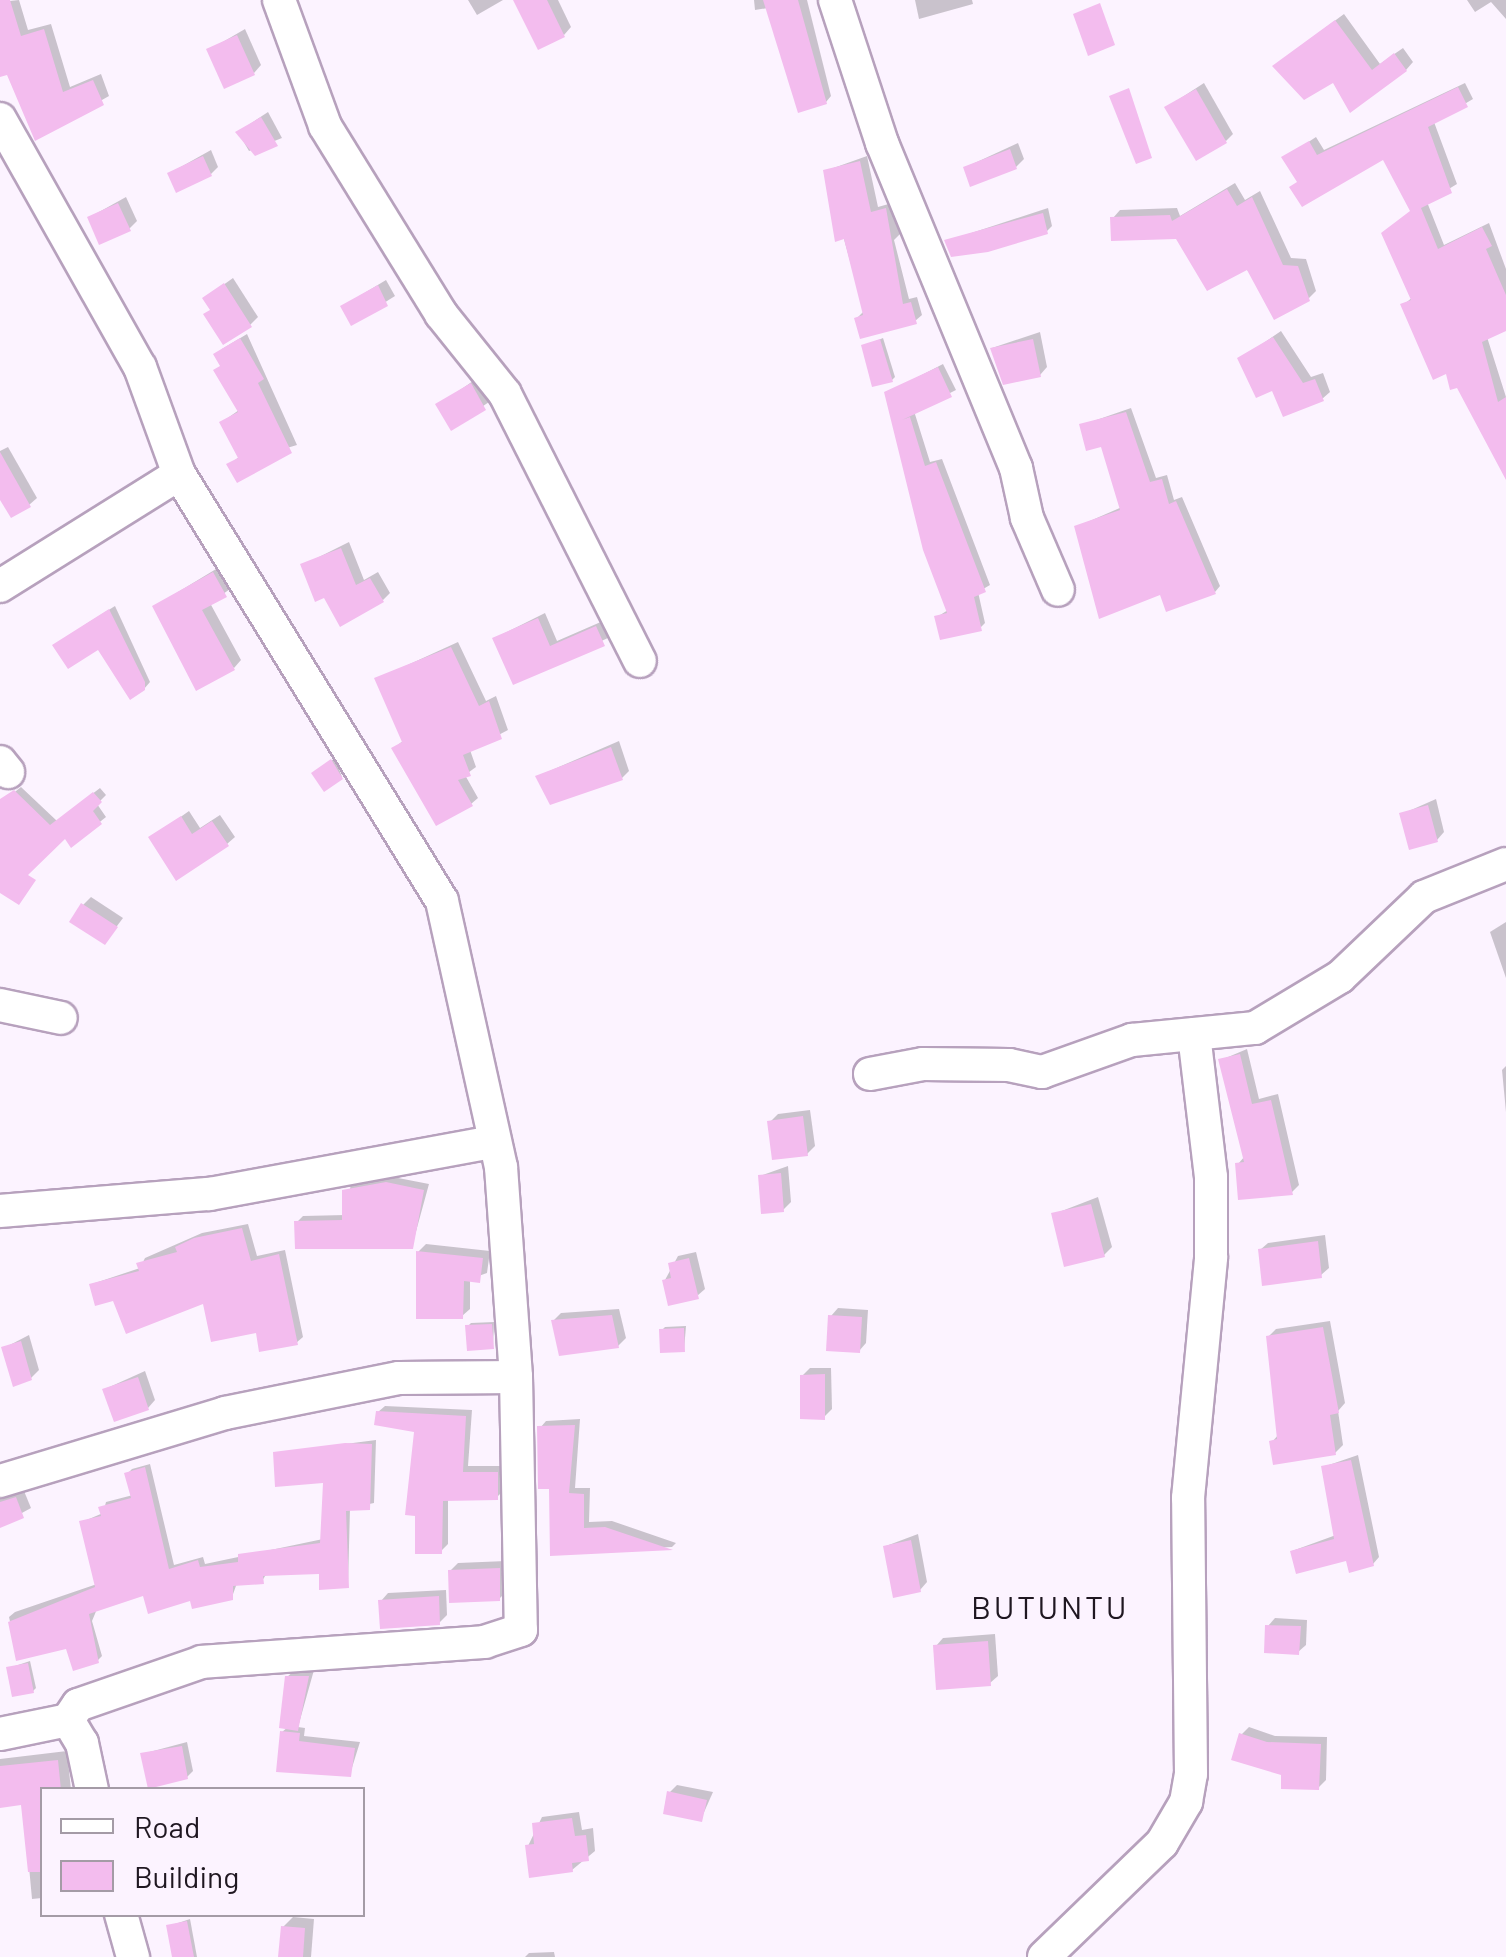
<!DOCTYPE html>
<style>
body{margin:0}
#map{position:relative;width:1506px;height:1957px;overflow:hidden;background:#fcf3ff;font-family:Barlow,sans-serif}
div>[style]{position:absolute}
.shadow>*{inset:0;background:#0003}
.building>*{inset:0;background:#f3bcee}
.roads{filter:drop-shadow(2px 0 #b7a1bd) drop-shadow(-2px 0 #b7a1bd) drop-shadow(0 2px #b7a1bd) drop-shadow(0 -2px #b7a1bd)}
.minor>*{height:32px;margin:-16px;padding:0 16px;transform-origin:16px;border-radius:16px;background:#fff}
span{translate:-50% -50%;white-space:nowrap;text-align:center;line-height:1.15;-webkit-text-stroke:8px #fcf3ff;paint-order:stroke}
.quarter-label{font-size:32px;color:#1f1721;letter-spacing:2.5px}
.legend{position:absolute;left:40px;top:1787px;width:325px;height:130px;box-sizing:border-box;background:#fcf3ff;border:2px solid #a49ba6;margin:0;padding:12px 18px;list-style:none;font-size:30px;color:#1f1721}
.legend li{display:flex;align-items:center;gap:20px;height:50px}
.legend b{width:50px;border:2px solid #a49ba6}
</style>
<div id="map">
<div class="shadow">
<i style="clip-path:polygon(19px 0,28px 30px,51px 24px,70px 87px,101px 74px,109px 96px,37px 137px,9px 72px,0 74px,0 2px)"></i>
<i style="clip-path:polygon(468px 0,503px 0,477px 15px)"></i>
<i style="clip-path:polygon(520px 0,558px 0,571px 27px,564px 35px)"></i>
<i style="clip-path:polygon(754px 0,807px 0,831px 96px,826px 102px,768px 8px,755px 10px)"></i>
<i style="clip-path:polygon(915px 0,972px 0,973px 4px,919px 19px)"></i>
<i style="clip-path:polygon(1467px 0,1506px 0,1506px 19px,1491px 2px,1475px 12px)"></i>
<i style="clip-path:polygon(1344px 14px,1380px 64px,1403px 48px,1413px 62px,1406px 70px,1334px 80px,1283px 59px)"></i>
<i style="clip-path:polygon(245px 29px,261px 65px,254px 73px,209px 50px)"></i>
<i style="clip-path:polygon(1204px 83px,1233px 134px,1226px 141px,1167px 107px)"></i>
<i style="clip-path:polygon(1465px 83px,1473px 99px,1434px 122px,1457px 184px,1427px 202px,1444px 245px,1489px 223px,1506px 269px,1506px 328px,1487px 337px,1506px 397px,1506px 457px,1403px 305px,1413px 297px,1413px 210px,1384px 156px,1299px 180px,1284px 158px,1316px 137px,1324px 150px)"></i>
<i style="clip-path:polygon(268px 112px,282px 138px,249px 151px,238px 132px)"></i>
<i style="clip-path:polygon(1018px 143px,1024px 159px,1016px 167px,966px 167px)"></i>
<i style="clip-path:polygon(211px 150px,218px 167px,211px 174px,170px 173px)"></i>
<i style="clip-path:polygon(867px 156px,878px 207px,892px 203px,901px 233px,894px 240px,909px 299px,917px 297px,922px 315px,915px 321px,857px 318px,864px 311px,825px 171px)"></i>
<i style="clip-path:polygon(1235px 183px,1245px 200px,1260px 191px,1291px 258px,1306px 259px,1316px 291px,1308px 299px,1177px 237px,1113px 218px,1120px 210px,1177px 208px,1180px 216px)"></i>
<i style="clip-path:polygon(126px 197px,137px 221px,129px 229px,90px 217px)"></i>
<i style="clip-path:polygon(1048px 208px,1052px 226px,1046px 232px,947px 241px)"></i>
<i style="clip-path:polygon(233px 278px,258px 317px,250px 325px,212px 309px,205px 298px)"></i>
<i style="clip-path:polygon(386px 280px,395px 296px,352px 323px,343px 306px)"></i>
<i style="clip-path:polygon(1281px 331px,1311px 377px,1323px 373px,1330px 392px,1322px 399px,1274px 387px,1240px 359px)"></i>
<i style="clip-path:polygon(1040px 332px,1047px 367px,1040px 375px,992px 348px)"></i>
<i style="clip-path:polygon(247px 334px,297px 445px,229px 465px,240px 456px,222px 422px,239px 410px,222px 349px)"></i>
<i style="clip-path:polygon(883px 338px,895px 377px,892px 380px,864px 346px)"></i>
<i style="clip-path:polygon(943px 364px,956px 390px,914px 411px,930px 462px,942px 459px,990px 585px,978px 592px,985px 623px,980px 628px,937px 617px,948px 610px,887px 393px)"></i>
<i style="clip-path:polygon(479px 377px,492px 400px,452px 427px,438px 405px)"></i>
<i style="clip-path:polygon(1131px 408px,1156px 478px,1167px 475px,1174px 500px,1182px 497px,1220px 586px,1215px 592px,1162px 591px,1076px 527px,1122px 507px,1102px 444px,1082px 425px)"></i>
<i style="clip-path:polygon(8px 447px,37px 498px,29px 505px,0 494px,0 451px)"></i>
<i style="clip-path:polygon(349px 542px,364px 580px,378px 572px,390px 593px,383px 600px,303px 565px)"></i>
<i style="clip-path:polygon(221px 566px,233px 587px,210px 603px,241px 660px,234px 668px,155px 606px)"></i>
<i style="clip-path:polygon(115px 606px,150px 682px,144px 689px,83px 626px)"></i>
<i style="clip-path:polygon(545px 613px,557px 641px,603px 621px,610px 637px,514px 682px,495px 638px)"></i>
<i style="clip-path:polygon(458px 642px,486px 701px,496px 696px,508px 730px,470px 750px,476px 767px,465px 775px,478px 798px,471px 804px,394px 748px,404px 740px,377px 679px)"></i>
<i style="clip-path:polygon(619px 741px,629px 771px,622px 778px,538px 776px)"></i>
<i style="clip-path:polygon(335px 758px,342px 777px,317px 771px)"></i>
<i style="clip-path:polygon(21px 787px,57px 821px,100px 788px,106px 795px,97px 804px,106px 817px,71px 845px,65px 835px,0 868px,0 804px)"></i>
<i style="clip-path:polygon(1436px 799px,1444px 832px,1437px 840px,1402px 814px)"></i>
<i style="clip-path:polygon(189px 811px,200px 828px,220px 815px,235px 837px,227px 844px,151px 838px)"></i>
<i style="clip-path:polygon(91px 897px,123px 918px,105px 942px,83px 905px)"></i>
<i style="clip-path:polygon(1506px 922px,1506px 978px,1490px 932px)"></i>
<i style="clip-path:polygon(1247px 1049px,1259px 1099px,1278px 1094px,1299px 1185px,1292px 1192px,1238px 1164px,1245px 1156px,1221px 1060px)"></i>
<i style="clip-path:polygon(1506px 1066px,1506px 1112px,1502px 1070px)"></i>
<i style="clip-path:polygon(810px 1110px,815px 1146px,807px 1154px,770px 1122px,778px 1114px)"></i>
<i style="clip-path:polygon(788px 1166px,791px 1202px,783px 1210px,760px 1176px)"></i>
<i style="clip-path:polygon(393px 1177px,429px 1184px,412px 1246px,297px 1222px,303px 1216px,345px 1215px,351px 1184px)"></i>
<i style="clip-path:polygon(1098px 1197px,1112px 1247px,1104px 1255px,1054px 1214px)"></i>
<i style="clip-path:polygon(248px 1224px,257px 1256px,285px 1250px,303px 1337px,296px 1343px,258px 1330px,205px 1300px,114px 1298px,92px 1284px,140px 1268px,145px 1258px,202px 1233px)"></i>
<i style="clip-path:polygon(1325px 1235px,1329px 1268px,1321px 1275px,1260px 1250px,1268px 1243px)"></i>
<i style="clip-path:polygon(426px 1244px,490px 1251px,487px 1273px,470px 1279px,470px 1309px,462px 1316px,418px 1252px)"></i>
<i style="clip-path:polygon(696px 1252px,705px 1289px,697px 1296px,665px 1280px,678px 1256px)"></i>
<i style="clip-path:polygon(838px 1308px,868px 1310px,866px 1343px,859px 1351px,831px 1316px)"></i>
<i style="clip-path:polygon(619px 1309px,626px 1338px,618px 1346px,554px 1320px,561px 1313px)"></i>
<i style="clip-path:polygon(1330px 1321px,1345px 1403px,1338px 1411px,1343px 1445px,1335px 1453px,1272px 1442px,1279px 1434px,1268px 1337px,1276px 1329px)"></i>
<i style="clip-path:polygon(494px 1322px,493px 1347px,468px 1326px,471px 1323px)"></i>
<i style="clip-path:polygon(686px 1326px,684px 1350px,662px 1330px,665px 1327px)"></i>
<i style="clip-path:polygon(29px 1335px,39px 1370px,31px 1378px,4px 1348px)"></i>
<i style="clip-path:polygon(810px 1368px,831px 1368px,832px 1409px,824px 1417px,802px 1376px)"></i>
<i style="clip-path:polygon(145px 1371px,155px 1400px,148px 1408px,105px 1389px)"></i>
<i style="clip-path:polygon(385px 1406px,472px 1410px,468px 1466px,504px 1466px,504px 1490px,497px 1497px,448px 1498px,448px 1544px,441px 1551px,417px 1430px,378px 1412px)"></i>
<i style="clip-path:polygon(580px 1419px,575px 1488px,590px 1488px,589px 1522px,612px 1521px,676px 1543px,672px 1547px,552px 1553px,552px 1487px,540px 1428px,546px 1421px)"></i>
<i style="clip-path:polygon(376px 1440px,374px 1503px,350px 1508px,348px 1586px,321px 1572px,267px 1573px,262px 1581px,237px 1583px,232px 1597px,144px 1593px,97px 1609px,92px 1621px,102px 1656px,97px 1661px,67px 1646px,18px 1658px,9px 1617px,15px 1612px,97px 1584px,82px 1522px,103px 1513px,106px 1502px,133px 1495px,127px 1474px,132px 1469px,150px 1464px,174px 1565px,203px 1557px,205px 1564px,323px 1539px,326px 1480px,276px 1453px)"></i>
<i style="clip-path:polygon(1358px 1455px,1379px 1557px,1373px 1564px,1292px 1551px,1336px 1535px,1323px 1467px)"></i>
<i style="clip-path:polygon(24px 1491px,31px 1508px,0 1525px,0 1499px)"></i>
<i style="clip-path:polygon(918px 1534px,927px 1582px,920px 1590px,886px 1546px)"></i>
<i style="clip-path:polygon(506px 1561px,507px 1591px,499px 1599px,450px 1571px,458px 1563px)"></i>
<i style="clip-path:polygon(446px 1590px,447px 1615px,439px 1623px,381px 1601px,388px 1593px)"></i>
<i style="clip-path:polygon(1275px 1618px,1307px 1620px,1306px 1645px,1298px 1652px,1268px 1626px)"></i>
<i style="clip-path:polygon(995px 1634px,998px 1676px,990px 1683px,936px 1646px,943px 1638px)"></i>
<i style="clip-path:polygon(30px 1661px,36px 1688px,33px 1691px,9px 1668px)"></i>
<i style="clip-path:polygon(295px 1670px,314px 1670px,298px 1727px,305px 1728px,304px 1736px,360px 1742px,350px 1774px,282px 1732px,288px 1727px,287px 1677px)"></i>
<i style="clip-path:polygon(1249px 1727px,1275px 1736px,1327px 1737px,1326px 1780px,1318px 1788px,1241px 1735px)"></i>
<i style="clip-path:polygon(187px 1742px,193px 1771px,187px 1777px,142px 1754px)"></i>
<i style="clip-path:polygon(67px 1751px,71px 1790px,42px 1790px,42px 1898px,32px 1899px,23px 1802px,0 1805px,0 1759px)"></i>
<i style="clip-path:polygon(677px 1785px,713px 1792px,701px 1819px,670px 1792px)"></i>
<i style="clip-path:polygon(579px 1812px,582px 1830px,593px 1828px,595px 1851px,572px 1870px,528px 1846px,542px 1817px)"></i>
<i style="clip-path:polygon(293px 1917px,314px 1919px,311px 1957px,281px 1957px,283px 1927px)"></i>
<i style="clip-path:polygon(190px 1919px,197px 1957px,183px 1957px,169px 1926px)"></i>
<i style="clip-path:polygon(554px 1952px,555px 1957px,525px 1957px,529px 1953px)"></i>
</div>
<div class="building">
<i style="clip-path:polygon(0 0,10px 0,21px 36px,44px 29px,63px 92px,93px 80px,104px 105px,35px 141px,7px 75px,0 77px)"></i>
<i style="clip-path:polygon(513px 0,547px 0,565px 37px,538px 50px)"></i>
<i style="clip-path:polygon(763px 0,798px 0,827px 104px,798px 113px)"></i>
<i style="clip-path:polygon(1100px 3px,1115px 45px,1088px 56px,1073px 14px)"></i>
<i style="clip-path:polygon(1335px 20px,1372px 70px,1394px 53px,1407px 71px,1350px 113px,1333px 83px,1304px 100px,1272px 66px)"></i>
<i style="clip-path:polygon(237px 35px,255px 75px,224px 89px,206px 49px)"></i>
<i style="clip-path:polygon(1458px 87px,1468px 107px,1428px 127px,1452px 193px,1421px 208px,1438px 249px,1482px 227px,1492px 246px,1486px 249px,1506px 295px,1506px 331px,1482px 342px,1498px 402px,1506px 397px,1506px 480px,1457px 388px,1450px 390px,1446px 374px,1433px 380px,1400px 304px,1411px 300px,1381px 233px,1410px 211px,1383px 160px,1302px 207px,1289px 187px,1297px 182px,1281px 157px,1309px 141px,1317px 155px)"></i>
<i style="clip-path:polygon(1129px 88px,1152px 158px,1136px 164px,1109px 96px)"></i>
<i style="clip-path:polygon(1196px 89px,1227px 143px,1196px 161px,1164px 107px)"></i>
<i style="clip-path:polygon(261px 117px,278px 146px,255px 156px,235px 132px)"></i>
<i style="clip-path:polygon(1010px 149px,1017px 169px,970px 187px,963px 167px)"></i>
<i style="clip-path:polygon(203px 156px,212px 176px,176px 193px,167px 173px)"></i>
<i style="clip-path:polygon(860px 161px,871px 212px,886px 208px,903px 304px,911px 302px,917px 324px,860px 339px,854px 318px,863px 315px,844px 239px,835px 242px,823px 170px)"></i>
<i style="clip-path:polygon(1227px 189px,1237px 206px,1252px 197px,1283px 265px,1298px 266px,1310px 301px,1274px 320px,1247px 270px,1207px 291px,1176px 239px,1111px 241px,1110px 217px,1170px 215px,1172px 221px)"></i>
<i style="clip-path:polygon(118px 203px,131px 231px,99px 245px,87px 217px)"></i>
<i style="clip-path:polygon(1043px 213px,1048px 234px,988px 252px,951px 257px,944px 240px)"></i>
<i style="clip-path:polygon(224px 283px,252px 327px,223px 345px,203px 314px,210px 310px,202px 298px)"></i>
<i style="clip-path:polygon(378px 285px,388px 306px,351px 326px,340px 306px)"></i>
<i style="clip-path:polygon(1273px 337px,1303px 383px,1315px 379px,1324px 401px,1283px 417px,1272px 391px,1256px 398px,1237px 358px)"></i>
<i style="clip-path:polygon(240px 338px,264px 379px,258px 383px,292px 453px,237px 483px,226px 464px,238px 458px,219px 422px,238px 412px,213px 370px,220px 366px,213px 354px)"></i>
<i style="clip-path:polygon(880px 339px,893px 382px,872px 387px,861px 345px)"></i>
<i style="clip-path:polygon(1033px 339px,1041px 377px,1003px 385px,990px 348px)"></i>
<i style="clip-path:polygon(938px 367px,952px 397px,902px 420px,910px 417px,925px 466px,936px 462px,986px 592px,974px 597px,982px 631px,940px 640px,934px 616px,947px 613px,923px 550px,884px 392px)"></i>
<i style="clip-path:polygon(471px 383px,486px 410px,451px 431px,435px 404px)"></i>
<i style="clip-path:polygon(1126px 412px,1150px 482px,1162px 479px,1169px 504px,1176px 501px,1216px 594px,1166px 612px,1160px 595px,1099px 619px,1074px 526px,1120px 510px,1101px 447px,1086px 451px,1079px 424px)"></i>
<i style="clip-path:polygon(0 452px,31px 507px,11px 518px,0 500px)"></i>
<i style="clip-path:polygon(341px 548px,356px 585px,370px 578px,384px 602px,340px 627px,324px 598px,315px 602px,300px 564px)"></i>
<i style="clip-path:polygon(213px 572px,227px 597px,202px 610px,235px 670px,196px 691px,152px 606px)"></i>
<i style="clip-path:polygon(109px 609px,145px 682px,145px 690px,130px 700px,98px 650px,68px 669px,52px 645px)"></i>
<i style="clip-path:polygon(538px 618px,550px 646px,596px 626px,605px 646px,513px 685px,492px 638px)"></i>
<i style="clip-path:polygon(451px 647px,479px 706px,489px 701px,502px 739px,463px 755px,471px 776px,458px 780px,473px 806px,436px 826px,391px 748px,402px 742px,374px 678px)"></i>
<i style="clip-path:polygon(611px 747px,623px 780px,550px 805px,535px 776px)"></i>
<i style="clip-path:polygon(331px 759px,343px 779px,324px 792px,311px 773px)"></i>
<i style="clip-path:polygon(14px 790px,50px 825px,93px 792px,102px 802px,93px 811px,102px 824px,71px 848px,65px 839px,28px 875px,36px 880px,19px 905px,0 893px,0 799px)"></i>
<i style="clip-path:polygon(1428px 805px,1438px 842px,1409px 850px,1399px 813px)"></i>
<i style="clip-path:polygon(181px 816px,192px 834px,212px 821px,229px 846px,176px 881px,148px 837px)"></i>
<i style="clip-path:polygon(81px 903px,118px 927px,105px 945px,69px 922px)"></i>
<i style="clip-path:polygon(1240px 1054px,1252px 1104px,1271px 1100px,1293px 1195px,1238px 1200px,1235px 1163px,1244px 1162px,1218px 1059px)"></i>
<i style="clip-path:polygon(803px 1116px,808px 1156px,772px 1160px,767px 1121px)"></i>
<i style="clip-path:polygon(781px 1173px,784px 1212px,761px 1214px,758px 1175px)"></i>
<i style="clip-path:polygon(386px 1182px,424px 1190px,413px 1249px,295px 1249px,294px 1221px,342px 1220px,342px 1190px)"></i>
<i style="clip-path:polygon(1091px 1204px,1105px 1257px,1064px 1267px,1051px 1213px)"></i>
<i style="clip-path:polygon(242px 1228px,251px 1261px,279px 1254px,298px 1345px,259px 1352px,256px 1333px,211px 1342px,203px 1304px,126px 1334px,113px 1301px,95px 1306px,89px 1284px,139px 1271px,136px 1263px,177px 1252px,175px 1247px,194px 1238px)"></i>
<i style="clip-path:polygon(1318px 1241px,1322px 1278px,1262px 1286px,1258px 1249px)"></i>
<i style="clip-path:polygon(416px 1251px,483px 1258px,480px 1283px,464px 1281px,463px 1319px,416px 1319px)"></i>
<i style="clip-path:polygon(689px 1258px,699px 1299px,668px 1306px,662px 1280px,671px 1278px,668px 1263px)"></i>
<i style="clip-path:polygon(612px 1315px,619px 1348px,559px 1356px,551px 1320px)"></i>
<i style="clip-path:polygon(828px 1315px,862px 1317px,860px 1353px,826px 1351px)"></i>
<i style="clip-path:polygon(492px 1324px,494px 1349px,467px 1351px,465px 1325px)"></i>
<i style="clip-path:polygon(1323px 1327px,1339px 1413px,1330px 1415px,1336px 1455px,1273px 1465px,1269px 1441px,1277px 1439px,1266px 1336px)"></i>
<i style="clip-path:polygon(684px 1328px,685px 1352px,660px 1353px,659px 1329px)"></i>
<i style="clip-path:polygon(21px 1341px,32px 1380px,13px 1387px,1px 1347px)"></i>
<i style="clip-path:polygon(825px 1374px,825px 1420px,800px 1419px,800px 1375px)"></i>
<i style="clip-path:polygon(138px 1377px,149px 1410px,114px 1422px,102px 1389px)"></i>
<i style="clip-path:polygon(376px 1411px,466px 1416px,463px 1472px,498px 1472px,498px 1500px,443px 1501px,442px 1554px,415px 1554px,415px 1516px,405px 1515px,414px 1432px,374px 1425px)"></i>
<i style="clip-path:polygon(575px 1425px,569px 1493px,584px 1494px,584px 1528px,605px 1527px,673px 1550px,550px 1556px,549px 1489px,538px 1489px,537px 1426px)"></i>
<i style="clip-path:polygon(345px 1443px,372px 1444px,370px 1510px,346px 1511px,349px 1588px,319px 1590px,319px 1574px,263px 1576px,264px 1584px,233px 1586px,233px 1600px,192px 1609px,190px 1601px,148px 1614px,143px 1596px,89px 1614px,99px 1663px,73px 1671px,66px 1649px,16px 1661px,8px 1622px,95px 1587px,79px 1521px,101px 1516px,98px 1507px,131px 1498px,124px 1473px,145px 1467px,169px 1569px,198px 1560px,200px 1567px,238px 1562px,238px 1554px,320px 1543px,323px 1483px,275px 1487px,273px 1452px)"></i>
<i style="clip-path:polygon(1351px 1460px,1374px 1566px,1349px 1573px,1346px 1561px,1296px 1574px,1290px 1551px,1334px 1539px,1321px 1466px)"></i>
<i style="clip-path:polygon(16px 1497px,24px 1518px,0 1528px,0 1502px)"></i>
<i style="clip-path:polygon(911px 1540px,921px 1592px,893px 1598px,883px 1546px)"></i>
<i style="clip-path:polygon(500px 1568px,500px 1601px,449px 1603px,448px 1570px)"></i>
<i style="clip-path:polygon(439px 1596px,440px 1625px,380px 1629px,378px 1600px)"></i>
<i style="clip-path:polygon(1265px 1625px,1301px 1626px,1299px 1655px,1264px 1653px)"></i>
<i style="clip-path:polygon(988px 1641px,991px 1686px,936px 1690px,933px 1645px)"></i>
<i style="clip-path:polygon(28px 1663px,34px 1693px,12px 1697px,6px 1667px)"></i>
<i style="clip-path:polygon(285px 1676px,309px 1676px,298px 1731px,279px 1728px)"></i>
<i style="clip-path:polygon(280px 1731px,300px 1733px,299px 1741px,355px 1748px,351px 1777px,276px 1772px)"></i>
<i style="clip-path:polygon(1239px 1733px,1267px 1742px,1321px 1744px,1319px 1790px,1281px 1789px,1281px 1775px,1231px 1760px)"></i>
<i style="clip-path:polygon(182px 1746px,188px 1779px,148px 1789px,140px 1753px)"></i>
<i style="clip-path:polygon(58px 1760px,61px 1790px,42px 1790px,42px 1872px,28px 1872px,21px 1805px,0 1808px,0 1766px)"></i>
<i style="clip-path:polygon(667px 1791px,707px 1800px,702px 1822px,663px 1814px)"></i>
<i style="clip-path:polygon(572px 1818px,575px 1836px,586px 1835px,589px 1861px,572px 1863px,573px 1872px,529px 1878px,525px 1845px,534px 1844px,532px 1823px)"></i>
<i style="clip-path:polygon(187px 1921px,194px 1957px,172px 1957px,166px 1925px)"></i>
<i style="clip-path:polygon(281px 1926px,305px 1928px,303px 1957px,278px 1957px)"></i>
</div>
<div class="roads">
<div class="minor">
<i style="left:279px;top:0;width:134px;rotate:69.9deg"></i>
<i style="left:325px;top:126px;width:221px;rotate:58.3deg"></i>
<i style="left:441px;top:314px;width:102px;rotate:51.3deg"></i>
<i style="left:505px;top:394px;width:299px;rotate:63.2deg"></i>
<i style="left:835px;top:0;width:151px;rotate:71.8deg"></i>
<i style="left:882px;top:143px;width:352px;rotate:67.6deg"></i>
<i style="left:1016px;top:468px;width:51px;rotate:77.6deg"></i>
<i style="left:1027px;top:518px;width:78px;rotate:66.7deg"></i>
<i style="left:0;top:119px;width:285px;rotate:60.6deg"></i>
<i style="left:140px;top:367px;width:114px;rotate:70deg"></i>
<i style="left:179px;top:474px;width:501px;rotate:58.37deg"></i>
<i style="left:442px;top:901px;width:272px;rotate:77.5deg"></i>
<i style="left:501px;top:1167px;width:211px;rotate:85.9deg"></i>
<i style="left:516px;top:1377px;width:253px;rotate:88.9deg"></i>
<i style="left:521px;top:1630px;width:38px;rotate:162deg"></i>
<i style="left:485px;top:1642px;width:284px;rotate:176deg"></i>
<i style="left:202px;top:1662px;width:131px;rotate:160.9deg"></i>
<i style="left:78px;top:1705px;width:18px;rotate:124deg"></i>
<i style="left:0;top:586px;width:211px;rotate:-32deg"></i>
<i style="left:0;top:762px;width:13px;rotate:51deg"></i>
<i style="left:0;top:1005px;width:62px;rotate:12deg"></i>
<i style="left:870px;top:1074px;width:54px;rotate:-10.7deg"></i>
<i style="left:923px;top:1064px;width:86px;rotate:0.7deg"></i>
<i style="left:1009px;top:1065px;width:34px;rotate:12deg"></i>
<i style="left:1042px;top:1072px;width:96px;rotate:-19.6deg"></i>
<i style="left:1132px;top:1040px;width:124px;rotate:-5.6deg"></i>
<i style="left:1255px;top:1028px;width:99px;rotate:-31deg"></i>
<i style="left:1340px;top:977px;width:116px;rotate:-43.6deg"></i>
<i style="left:1424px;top:897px;width:88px;rotate:-21.9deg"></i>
<i style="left:0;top:1211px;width:210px;rotate:-4.7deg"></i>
<i style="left:209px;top:1194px;width:288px;rotate:-10.4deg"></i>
<i style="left:0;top:1481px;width:235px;rotate:-16.8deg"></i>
<i style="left:225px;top:1413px;width:177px;rotate:-11.4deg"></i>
<i style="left:399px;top:1378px;width:117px;rotate:-0.5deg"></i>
<i style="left:0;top:1734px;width:69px;rotate:-11.6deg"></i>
<i style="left:68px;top:1720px;width:27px;rotate:59deg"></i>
<i style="left:82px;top:1743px;width:48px;rotate:78deg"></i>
<i style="left:121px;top:1914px;width:45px;rotate:74.4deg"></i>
<i style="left:1044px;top:1957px;width:164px;rotate:-44deg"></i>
<i style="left:1162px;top:1843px;width:48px;rotate:-59.7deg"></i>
<i style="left:1186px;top:1802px;width:28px;rotate:-80deg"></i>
<i style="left:1191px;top:1774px;width:276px;rotate:-90.6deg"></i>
<i style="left:1188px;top:1498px;width:242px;rotate:-84.5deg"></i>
<i style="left:1211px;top:1257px;width:80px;rotate:-90deg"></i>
<i style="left:1211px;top:1177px;width:144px;rotate:-96.8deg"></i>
</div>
</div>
<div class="quarter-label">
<span style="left:1050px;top:1606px">BUTUNTU</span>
</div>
<ul class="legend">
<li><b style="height:12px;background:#fff"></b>Road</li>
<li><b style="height:28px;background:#f3bcee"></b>Building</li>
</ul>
</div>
